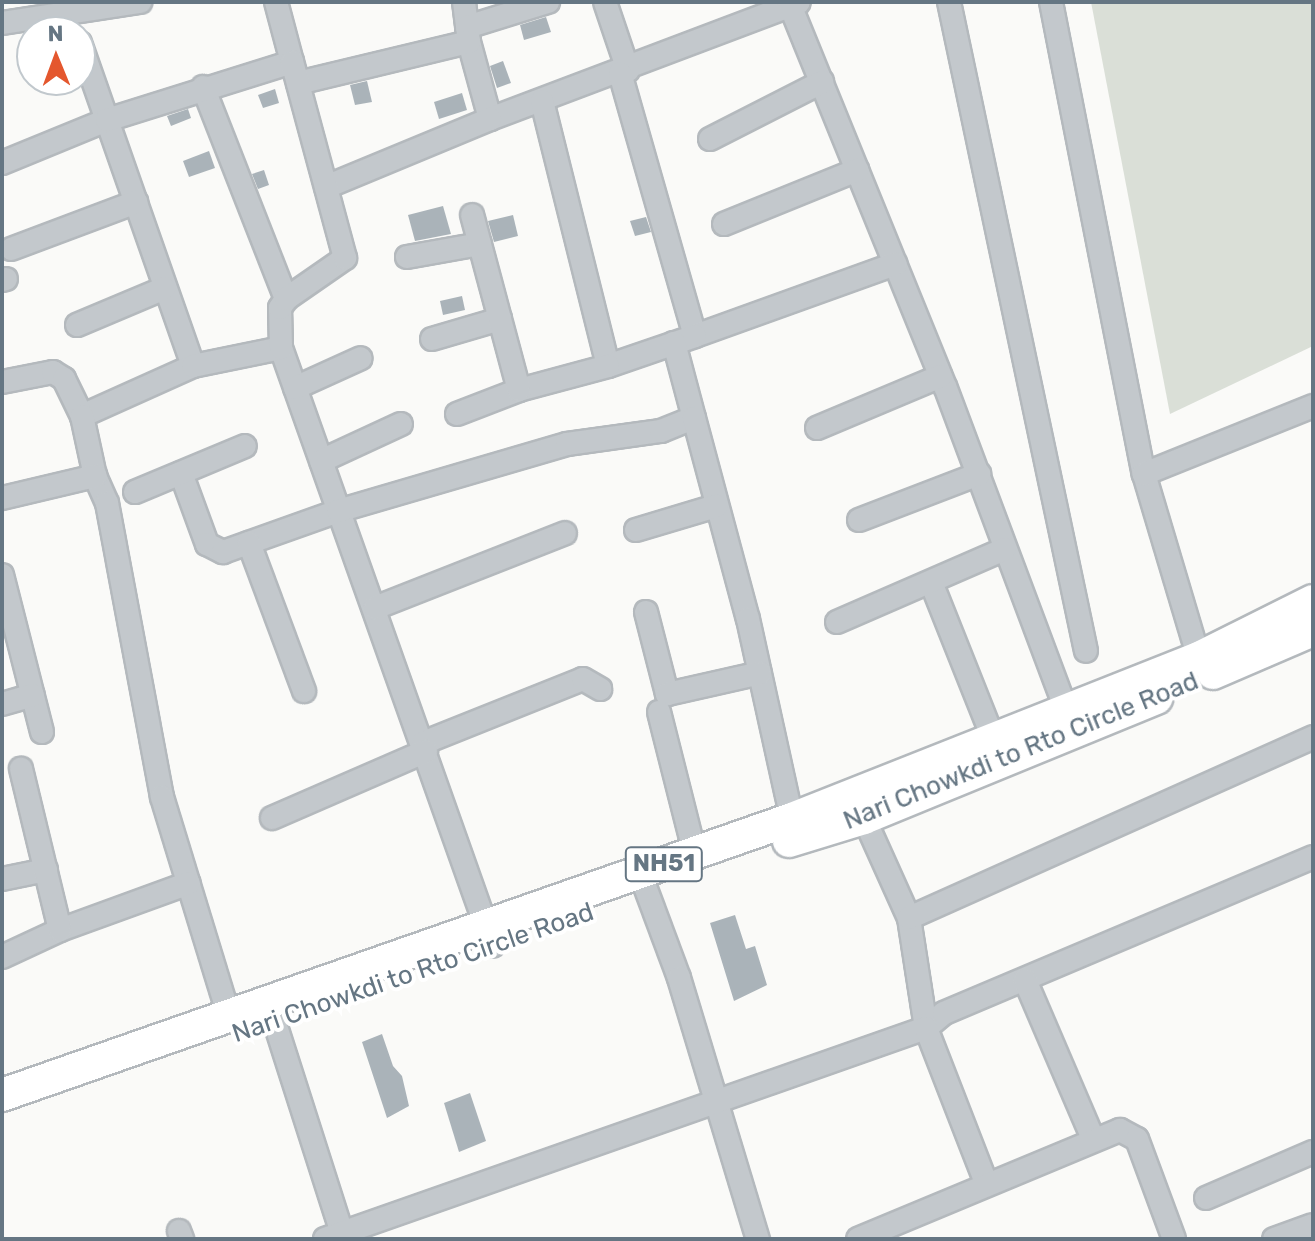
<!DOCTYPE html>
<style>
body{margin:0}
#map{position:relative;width:1315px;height:1241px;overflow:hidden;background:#fafaf8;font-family:Rubik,sans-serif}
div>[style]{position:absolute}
.green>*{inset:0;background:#dadfd7}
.building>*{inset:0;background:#aab3b9}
.roads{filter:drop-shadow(2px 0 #b4b9bd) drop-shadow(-2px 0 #b4b9bd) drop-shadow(0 2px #b4b9bd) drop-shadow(0 -2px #b4b9bd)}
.minor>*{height:22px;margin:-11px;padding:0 11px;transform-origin:11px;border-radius:11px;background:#c3c8cc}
.highway>*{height:32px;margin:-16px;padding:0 16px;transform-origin:16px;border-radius:16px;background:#fff}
span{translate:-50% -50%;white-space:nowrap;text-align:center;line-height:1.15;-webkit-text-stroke:8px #fff;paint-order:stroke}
.shield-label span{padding:2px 6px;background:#fff;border:2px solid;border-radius:6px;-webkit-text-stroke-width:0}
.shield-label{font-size:24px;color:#657683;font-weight:700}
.street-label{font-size:26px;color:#657683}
.frame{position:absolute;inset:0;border:4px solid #657683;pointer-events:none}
.north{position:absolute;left:16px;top:16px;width:80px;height:80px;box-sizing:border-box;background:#fff;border:2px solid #c1c8cd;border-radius:50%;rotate:359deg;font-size:22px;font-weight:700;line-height:32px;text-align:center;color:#657683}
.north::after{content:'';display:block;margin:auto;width:28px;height:36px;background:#e4572e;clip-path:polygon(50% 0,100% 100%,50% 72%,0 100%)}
</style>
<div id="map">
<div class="green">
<i style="clip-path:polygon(1091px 2px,1313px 2px,1313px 346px,1170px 414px)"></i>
</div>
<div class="building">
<i style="clip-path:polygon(546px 17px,551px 32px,524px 40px,520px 25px)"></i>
<i style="clip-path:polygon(503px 61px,511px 83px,497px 88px,490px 66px)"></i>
<i style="clip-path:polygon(367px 81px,372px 102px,355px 105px,350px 85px)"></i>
<i style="clip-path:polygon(275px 89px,279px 103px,263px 108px,258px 95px)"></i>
<i style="clip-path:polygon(462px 93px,467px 110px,439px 119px,434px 102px)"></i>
<i style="clip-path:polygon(188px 109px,191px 118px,171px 126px,167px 116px)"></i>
<i style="clip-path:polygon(209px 151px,215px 168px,189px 177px,183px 161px)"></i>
<i style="clip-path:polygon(264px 170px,269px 185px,258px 189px,252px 174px)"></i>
<i style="clip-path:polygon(443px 206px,451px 234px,415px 241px,408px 215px)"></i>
<i style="clip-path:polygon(513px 215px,518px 236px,494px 242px,488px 221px)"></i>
<i style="clip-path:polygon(646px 217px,651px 232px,635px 236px,630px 221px)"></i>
<i style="clip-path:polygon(462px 296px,465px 310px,443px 315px,440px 301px)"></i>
<i style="clip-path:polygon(735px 915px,746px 949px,755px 946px,767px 985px,734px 1001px,710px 923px)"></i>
<i style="clip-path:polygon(382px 1034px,393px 1066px,402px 1076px,409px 1106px,387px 1118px,362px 1042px)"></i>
<i style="clip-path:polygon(470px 1093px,486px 1141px,459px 1152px,444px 1103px)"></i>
</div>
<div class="roads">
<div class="minor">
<i style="left:464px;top:2px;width:40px;rotate:82.9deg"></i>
<i style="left:469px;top:42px;width:80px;rotate:74.7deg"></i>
<i style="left:490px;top:119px;width:330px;rotate:-20.7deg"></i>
<i style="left:605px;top:2px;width:72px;rotate:71.3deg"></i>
<i style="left:949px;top:2px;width:663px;rotate:78.08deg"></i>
<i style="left:1051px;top:2px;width:481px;rotate:78.9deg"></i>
<i style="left:1144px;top:474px;width:192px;rotate:73.4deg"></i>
<i style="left:790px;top:5px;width:411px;rotate:67.9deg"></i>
<i style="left:945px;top:386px;width:360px;rotate:69.5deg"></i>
<i style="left:2px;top:23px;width:140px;rotate:-8.7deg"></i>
<i style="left:467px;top:27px;width:85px;rotate:-17.2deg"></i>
<i style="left:80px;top:43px;width:342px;rotate:70.7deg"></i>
<i style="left:193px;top:366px;width:122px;rotate:155.8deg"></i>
<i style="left:620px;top:73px;width:273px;rotate:74.1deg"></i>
<i style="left:695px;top:336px;width:213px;rotate:-19.8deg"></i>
<i style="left:298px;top:83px;width:176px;rotate:-13.5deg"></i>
<i style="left:203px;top:87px;width:228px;rotate:68.6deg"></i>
<i style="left:542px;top:101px;width:273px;rotate:76deg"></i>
<i style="left:608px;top:366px;width:92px;rotate:-19deg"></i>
<i style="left:710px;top:139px;width:126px;rotate:-27deg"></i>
<i style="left:2px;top:163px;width:113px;rotate:-22.3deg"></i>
<i style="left:107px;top:120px;width:194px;rotate:-17.4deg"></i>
<i style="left:292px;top:62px;width:62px;rotate:-104.9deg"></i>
<i style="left:326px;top:187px;width:178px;rotate:-22.5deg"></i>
<i style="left:724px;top:224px;width:144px;rotate:-22.1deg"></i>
<i style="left:11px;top:249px;width:134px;rotate:-20.6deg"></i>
<i style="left:407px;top:257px;width:74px;rotate:-10.1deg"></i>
<i style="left:2px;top:280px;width:4px;rotate:-14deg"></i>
<i style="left:77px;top:325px;width:95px;rotate:-22.8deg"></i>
<i style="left:432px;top:339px;width:71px;rotate:-16.4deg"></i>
<i style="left:674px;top:343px;width:78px;rotate:75.1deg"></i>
<i style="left:281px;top:348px;width:634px;rotate:70.48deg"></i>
<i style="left:193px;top:366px;width:90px;rotate:-11.6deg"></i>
<i style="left:281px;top:348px;width:40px;rotate:-91.4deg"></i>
<i style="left:280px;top:308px;width:11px;rotate:-56deg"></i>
<i style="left:286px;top:299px;width:72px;rotate:-34.8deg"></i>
<i style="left:345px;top:258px;width:203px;rotate:-105.1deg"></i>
<i style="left:2px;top:382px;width:52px;rotate:-11.1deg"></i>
<i style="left:53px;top:372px;width:13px;rotate:32deg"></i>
<i style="left:64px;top:379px;width:41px;rotate:64.1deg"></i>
<i style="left:82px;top:416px;width:61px;rotate:77.8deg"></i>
<i style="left:95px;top:476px;width:30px;rotate:66deg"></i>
<i style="left:107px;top:503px;width:299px;rotate:79.4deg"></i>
<i style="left:162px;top:797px;width:229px;rotate:73deg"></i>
<i style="left:295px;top:388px;width:72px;rotate:-24.4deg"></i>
<i style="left:519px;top:390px;width:92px;rotate:-15.1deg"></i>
<i style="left:457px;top:414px;width:66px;rotate:-21.2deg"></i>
<i style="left:519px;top:390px;width:181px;rotate:-105deg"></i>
<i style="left:817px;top:428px;width:134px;rotate:-22.8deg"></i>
<i style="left:321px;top:461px;width:88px;rotate:-24.8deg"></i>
<i style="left:181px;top:473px;width:76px;rotate:69.9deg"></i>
<i style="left:207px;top:544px;width:18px;rotate:27deg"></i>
<i style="left:223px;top:552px;width:122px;rotate:-19.6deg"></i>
<i style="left:338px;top:511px;width:239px;rotate:-16.3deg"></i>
<i style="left:567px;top:444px;width:95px;rotate:-7.9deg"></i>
<i style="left:661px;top:431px;width:35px;rotate:-22deg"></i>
<i style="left:694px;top:418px;width:208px;rotate:75deg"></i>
<i style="left:748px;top:619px;width:205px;rotate:77.6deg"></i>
<i style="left:1144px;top:474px;width:182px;rotate:-21.9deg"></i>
<i style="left:135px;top:492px;width:119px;rotate:-22.7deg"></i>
<i style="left:2px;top:498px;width:96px;rotate:-13.3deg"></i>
<i style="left:859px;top:520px;width:129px;rotate:-21deg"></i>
<i style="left:636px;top:530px;width:84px;rotate:-16.7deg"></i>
<i style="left:249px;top:543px;width:158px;rotate:69.6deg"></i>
<i style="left:2px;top:575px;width:162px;rotate:75.7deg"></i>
<i style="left:931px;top:582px;width:170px;rotate:68.3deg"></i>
<i style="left:375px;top:608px;width:204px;rotate:-21.5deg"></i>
<i style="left:646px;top:612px;width:85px;rotate:75.6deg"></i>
<i style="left:667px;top:694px;width:95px;rotate:-12.7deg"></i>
<i style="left:837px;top:622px;width:183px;rotate:-23.5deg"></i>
<i style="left:2px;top:704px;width:32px;rotate:-16deg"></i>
<i style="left:659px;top:712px;width:146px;rotate:75.8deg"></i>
<i style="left:423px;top:743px;width:172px;rotate:-21.8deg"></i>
<i style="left:583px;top:679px;width:20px;rotate:30deg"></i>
<i style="left:272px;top:818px;width:168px;rotate:-23.5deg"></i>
<i style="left:864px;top:818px;width:110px;rotate:65.8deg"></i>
<i style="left:909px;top:918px;width:111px;rotate:81.2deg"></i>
<i style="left:926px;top:1028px;width:23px;rotate:-40deg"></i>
<i style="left:944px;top:1013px;width:401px;rotate:-22.9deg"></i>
<i style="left:640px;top:873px;width:112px;rotate:69.6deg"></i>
<i style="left:679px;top:978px;width:273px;rotate:73.2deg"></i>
<i style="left:2px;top:879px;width:45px;rotate:-11.6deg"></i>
<i style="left:909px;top:918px;width:443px;rotate:-24.1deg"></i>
<i style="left:60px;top:930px;width:137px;rotate:-20deg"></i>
<i style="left:2px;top:957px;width:64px;rotate:-25deg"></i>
<i style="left:60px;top:930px;width:166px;rotate:-103.6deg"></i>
<i style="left:1025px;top:980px;width:173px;rotate:66.8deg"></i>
<i style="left:274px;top:1020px;width:230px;rotate:72.3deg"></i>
<i style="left:1206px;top:1198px;width:116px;rotate:-23.3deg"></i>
<i style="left:179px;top:1231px;width:9px;rotate:69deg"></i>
<i style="left:325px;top:1239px;width:637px;rotate:-19.35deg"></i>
<i style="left:926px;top:1028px;width:166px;rotate:68.8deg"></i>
<i style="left:858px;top:1239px;width:284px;rotate:-22.6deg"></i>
<i style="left:1120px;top:1130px;width:19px;rotate:28deg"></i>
<i style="left:1137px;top:1139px;width:107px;rotate:69.7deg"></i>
<i style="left:1274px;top:1239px;width:41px;rotate:-19.7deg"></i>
</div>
<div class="highway">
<i style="left:1213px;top:673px;width:109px;rotate:-23.3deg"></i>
<i style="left:789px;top:841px;width:78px;rotate:-17deg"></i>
<i style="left:864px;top:818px;width:316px;rotate:-22.3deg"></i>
<i style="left:2px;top:1095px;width:837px;rotate:-19.26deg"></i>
<i style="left:792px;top:819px;width:438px;rotate:-21.6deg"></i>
<i style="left:1199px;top:658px;width:127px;rotate:-26.6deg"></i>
</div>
</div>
<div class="shield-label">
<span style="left:664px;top:864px">NH51</span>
</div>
<div class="street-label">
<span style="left:1021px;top:751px;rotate:-22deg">Nari Chowkdi to Rto Circle Road</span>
<span style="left:413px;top:973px;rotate:-19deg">Nari Chowkdi to Rto Circle Road</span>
</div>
<div class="frame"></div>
<div class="north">N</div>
</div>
